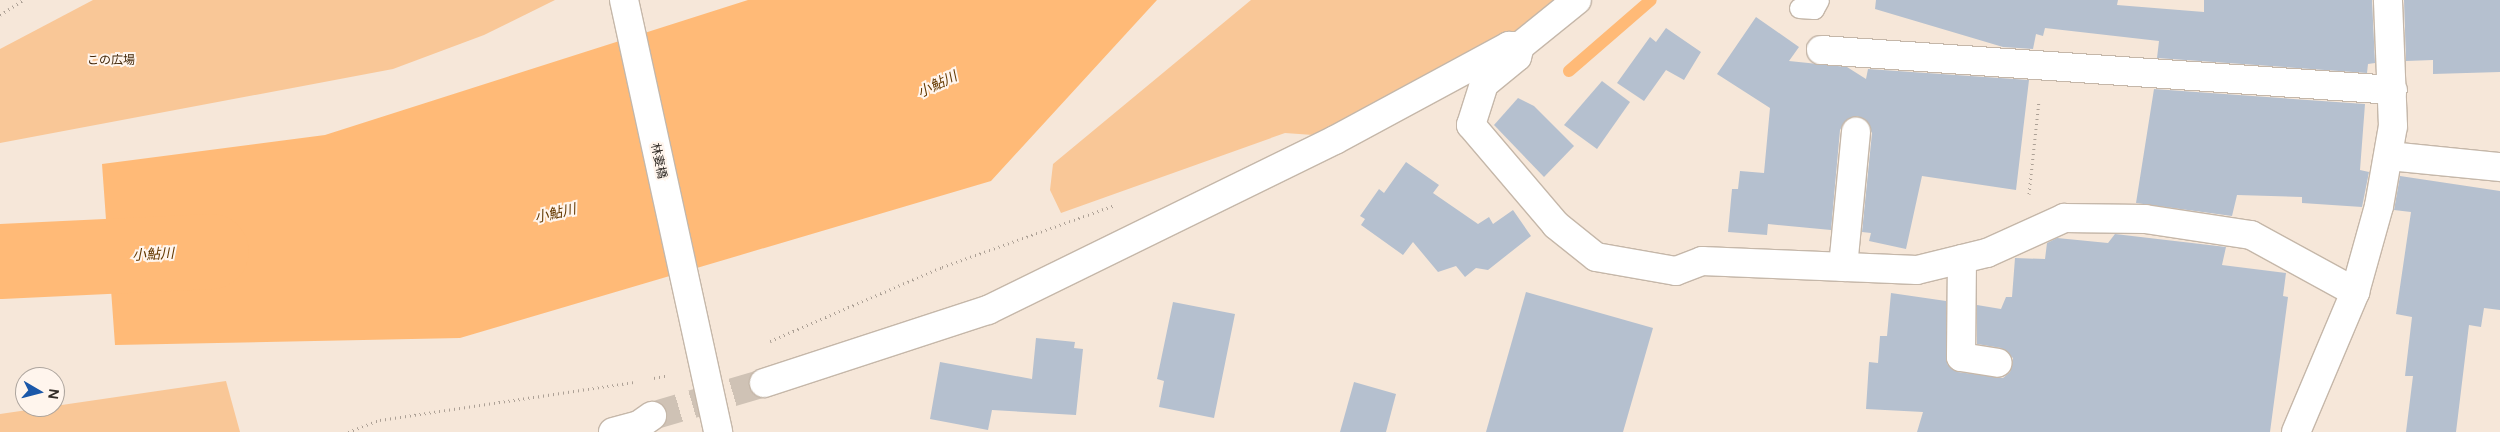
<!DOCTYPE html>
<meta charset="utf-8">
<style>
body{margin:0}
#map{position:relative;width:2500px;height:432px;overflow:hidden;background:#f6e7d9;font-family:"DM Sans","Noto Sans JP",sans-serif}
div>[style]{position:absolute}
.green>*{inset:0;background:#f9c797}
.water>*{inset:0;background:#ffba77}
.stream>*{height:12px;margin:-6px;padding:0 6px;transform-origin:6px;border-radius:6px;background:#ffba77}
.river>*{height:75px;margin:-37.5px;padding:0 37.5px;transform-origin:37.5px;border-radius:37.5px;background:#ffba77}
.building>*{inset:0;background:#b5c0cf}
.street-tunnel>*{height:28px;margin-top:-14px;transform-origin:0;background:repeating-linear-gradient(90deg,#cfc2b5 0 28px,transparent 0 42px)}
.path>*{height:3px;margin-top:-1.5px;transform-origin:0;background:repeating-linear-gradient(90deg,#ada196 0 1px,transparent 0 5px)}
.roads{filter:drop-shadow(1px 0 #c5b7a9) drop-shadow(-1px 0 #c5b7a9) drop-shadow(0 1px #c5b7a9) drop-shadow(0 -1px #c5b7a9)}
.lane>*{height:19px;margin:-9.5px;padding:0 9.5px;transform-origin:9.5px;border-radius:9.5px;background:#fff}
.street>*{height:28px;margin:-14px;padding:0 14px;transform-origin:14px;border-radius:14px;background:#fff}
.secondary>*{height:28px;margin:-14px;padding:0 14px;transform-origin:14px;border-radius:14px;background:#fff}
span{translate:-50% -50%;white-space:nowrap;text-align:center;line-height:1.15;-webkit-text-stroke:4px #fff5ed;paint-order:stroke}
.park-label{font-size:12px;color:#44290b}
.street-label{font-size:12px;color:#322c27}
.water-label{font-size:14px;color:#643900;font-style:italic}
.north{position:absolute;left:15px;top:367px;width:50px;height:50px;box-sizing:border-box;background:#fff5ed;border:1px solid #ada59e;border-radius:50%;rotate:98deg;font-size:14px;font-weight:700;line-height:20px;text-align:center;color:#322c27}
.north::after{content:'';display:block;margin:auto;width:18px;height:22px;background:#1b58a9;clip-path:polygon(50% 0,100% 100%,50% 72%,0 100%)}
</style>
<div id="map">
<div class="green">
<i style="clip-path:polygon(93px 0,555px 0,484px 35px,393px 69px,0 143px,0 49px)"></i>
<i style="clip-path:polygon(1251px 0,1558px 0,1521px 29px,1313px 135px,1285px 133px,1061px 213px,1050px 190px,1053px 164px)"></i>
<i style="clip-path:polygon(226px 381px,240px 432px,0 432px,0 414px)"></i>
</div>
<div class="water">
<i style="clip-path:polygon(748px 0,1157px 0,991px 181px,460px 338px,115px 345px,102px 164px,325px 135px)"></i>
</div>
<div class="stream">
<i style="left:1569px;top:71px;width:108px;rotate:-40.9deg"></i>
</div>
<div class="river">
<i style="left:0;top:261px;width:211px;rotate:-2.7deg"></i>
</div>
<div class="building">
<i style="clip-path:polygon(1876px 0,2118px 0,2117px 5px,2204px 12px,2204px 0,2372px 0,2375px 63px,2368px 64px,2367px 73px,2157px 58px,2159px 41px,2045px 28px,2043px 36px,2036px 34px,2033px 49px,2003px 47px,1875px 9px)"></i>
<i style="clip-path:polygon(2404px 0,2500px 0,2500px 72px,2433px 74px,2433px 60px,2406px 61px)"></i>
<i style="clip-path:polygon(1756px 17px,1799px 47px,1789px 61px,1847px 67px,1866px 79px,1868px 69px,2029px 80px,2016px 190px,1922px 176px,1906px 249px,1869px 241px,1871px 233px,1862px 232px,1872px 133px,1865px 120px,1857px 116px,1844px 123px,1840px 130px,1831px 230px,1768px 224px,1767px 235px,1728px 232px,1732px 189px,1738px 189px,1740px 171px,1764px 173px,1770px 108px,1717px 74px)"></i>
<i style="clip-path:polygon(1666px 28px,1701px 52px,1684px 80px,1666px 70px,1644px 101px,1617px 83px,1650px 37px,1656px 42px)"></i>
<i style="clip-path:polygon(1602px 81px,1630px 102px,1597px 149px,1564px 125px)"></i>
<i style="clip-path:polygon(2154px 89px,2365px 104px,2360px 170px,2369px 172px,2362px 207px,2302px 203px,2302px 197px,2237px 195px,2232px 216px,2136px 203px)"></i>
<i style="clip-path:polygon(1518px 98px,1534px 106px,1574px 146px,1544px 177px,1494px 125px)"></i>
<i style="clip-path:polygon(1406px 162px,1439px 185px,1433px 193px,1478px 224px,1489px 217px,1493px 224px,1513px 210px,1531px 236px,1488px 270px,1476px 268px,1465px 277px,1456px 266px,1438px 272px,1413px 242px,1403px 255px,1361px 225px,1365px 219px,1360px 216px,1379px 189px,1384px 193px)"></i>
<i style="clip-path:polygon(2400px 176px,2500px 191px,2500px 310px,2484px 308px,2481px 327px,2469px 325px,2456px 432px,2406px 432px,2413px 376px,2405px 376px,2412px 317px,2396px 314px,2411px 212px,2394px 210px)"></i>
<i style="clip-path:polygon(2115px 234px,2226px 247px,2222px 265px,2286px 273px,2283px 296px,2288px 297px,2270px 432px,1917px 432px,1923px 412px,1866px 409px,1869px 362px,1878px 363px,1880px 336px,1887px 336px,1891px 293px,1946px 301px,1947px 364px,1958px 372px,2003px 378px,2010px 372px,2013px 358px,2001px 348px,1977px 344px,1977px 305px,2001px 309px,2006px 297px,2012px 297px,2015px 258px,2045px 259px,2047px 243px,2057px 238px,2108px 243px)"></i>
<i style="clip-path:polygon(1526px 292px,1653px 328px,1623px 432px,1486px 432px)"></i>
<i style="clip-path:polygon(1173px 302px,1235px 314px,1214px 418px,1159px 407px,1164px 381px,1157px 379px)"></i>
<i style="clip-path:polygon(1036px 338px,1075px 342px,1074px 348px,1083px 349px,1076px 415px,992px 410px,988px 430px,930px 419px,940px 362px,1032px 379px)"></i>
<i style="clip-path:polygon(1354px 382px,1396px 394px,1386px 432px,1340px 432px)"></i>
</div>
<div class="street-tunnel">
<i style="left:652px;top:416px;width:117px;rotate:-16.4deg"></i>
</div>
<div class="path">
<i style="left:0;top:15px;width:27px;rotate:-33deg"></i>
<i style="left:2029px;top:194px;width:94px;rotate:-83.9deg"></i>
<i style="left:770px;top:341px;width:187px;rotate:-23.3deg"></i>
<i style="left:942px;top:267px;width:184px;rotate:-19.7deg"></i>
<i style="left:654px;top:378px;width:15px;rotate:-11deg"></i>
<i style="left:348px;top:432px;width:34px;rotate:-21deg"></i>
<i style="left:380px;top:420px;width:258px;rotate:-8.5deg"></i>
</div>
<div class="roads">
<div class="lane">
<i style="left:1799px;top:8px;width:15px;rotate:4deg"></i>
<i style="left:1814px;top:9px;width:10px;rotate:-61deg"></i>
</div>
<div class="street">
<i style="left:1520px;top:46px;width:11px;rotate:105deg"></i>
<i style="left:1517px;top:57px;width:43px;rotate:140.7deg"></i>
<i style="left:1484px;top:84px;width:43px;rotate:107.6deg"></i>
<i style="left:1471px;top:125px;width:131px;rotate:49.6deg"></i>
<i style="left:1556px;top:225px;width:51px;rotate:38.7deg"></i>
<i style="left:1596px;top:257px;width:81px;rotate:9.9deg"></i>
<i style="left:1676px;top:271px;width:28px;rotate:-21deg"></i>
<i style="left:1702px;top:261px;width:215px;rotate:2.4deg"></i>
<i style="left:1917px;top:270px;width:72px;rotate:-13.7deg"></i>
<i style="left:1987px;top:253px;width:85px;rotate:-24.4deg"></i>
<i style="left:2064px;top:218px;width:81px;rotate:0.7deg"></i>
<i style="left:2145px;top:219px;width:107px;rotate:8.6deg"></i>
<i style="left:2251px;top:235px;width:119px;rotate:28.7deg"></i>
<i style="left:1821px;top:50px;width:573px;rotate:4deg"></i>
<i style="left:2389px;top:156px;width:112px;rotate:5.7deg"></i>
<i style="left:1962px;top:259px;width:98px;rotate:90.6deg"></i>
<i style="left:1961px;top:357px;width:37px;rotate:9deg"></i>
<i style="left:1843px;top:267px;width:136px;rotate:-84.5deg"></i>
<i style="left:764px;top:383px;width:236px;rotate:-18.1deg"></i>
<i style="left:988px;top:310px;width:386px;rotate:-26.1deg"></i>
<i style="left:1335px;top:140px;width:198px;rotate:-28.4deg"></i>
<i style="left:1509px;top:46px;width:11px"></i>
<i style="left:1520px;top:46px;width:73px;rotate:-38.9deg"></i>
<i style="left:613px;top:432px;width:27px;rotate:-15deg"></i>
<i style="left:639px;top:425px;width:16px;rotate:-35deg"></i>
</div>
<div class="secondary">
<i style="left:624px;top:0;width:442px;rotate:77.7deg"></i>
<i style="left:2296px;top:432px;width:152px;rotate:-67.1deg"></i>
<i style="left:2355px;top:292px;width:89px;rotate:-74.4deg"></i>
<i style="left:2379px;top:206px;width:81px;rotate:-80.1deg"></i>
<i style="left:2393px;top:126px;width:126px;rotate:-92.3deg"></i>
</div>
</div>
<div class="park-label">
<span style="left:111px;top:61px">この広場</span>
</div>
<div class="street-label">
<span style="left:658px;top:161px;rotate:78deg">林妻橋</span>
</div>
<div class="water-label">
<span style="left:937px;top:84px;rotate:-26deg">小鮎川</span>
<span style="left:555px;top:213px;rotate:-13deg">小鮎川</span>
<span style="left:153px;top:254px;rotate:-3deg">小鮎川</span>
</div>
<div class="north">N</div>
</div>
